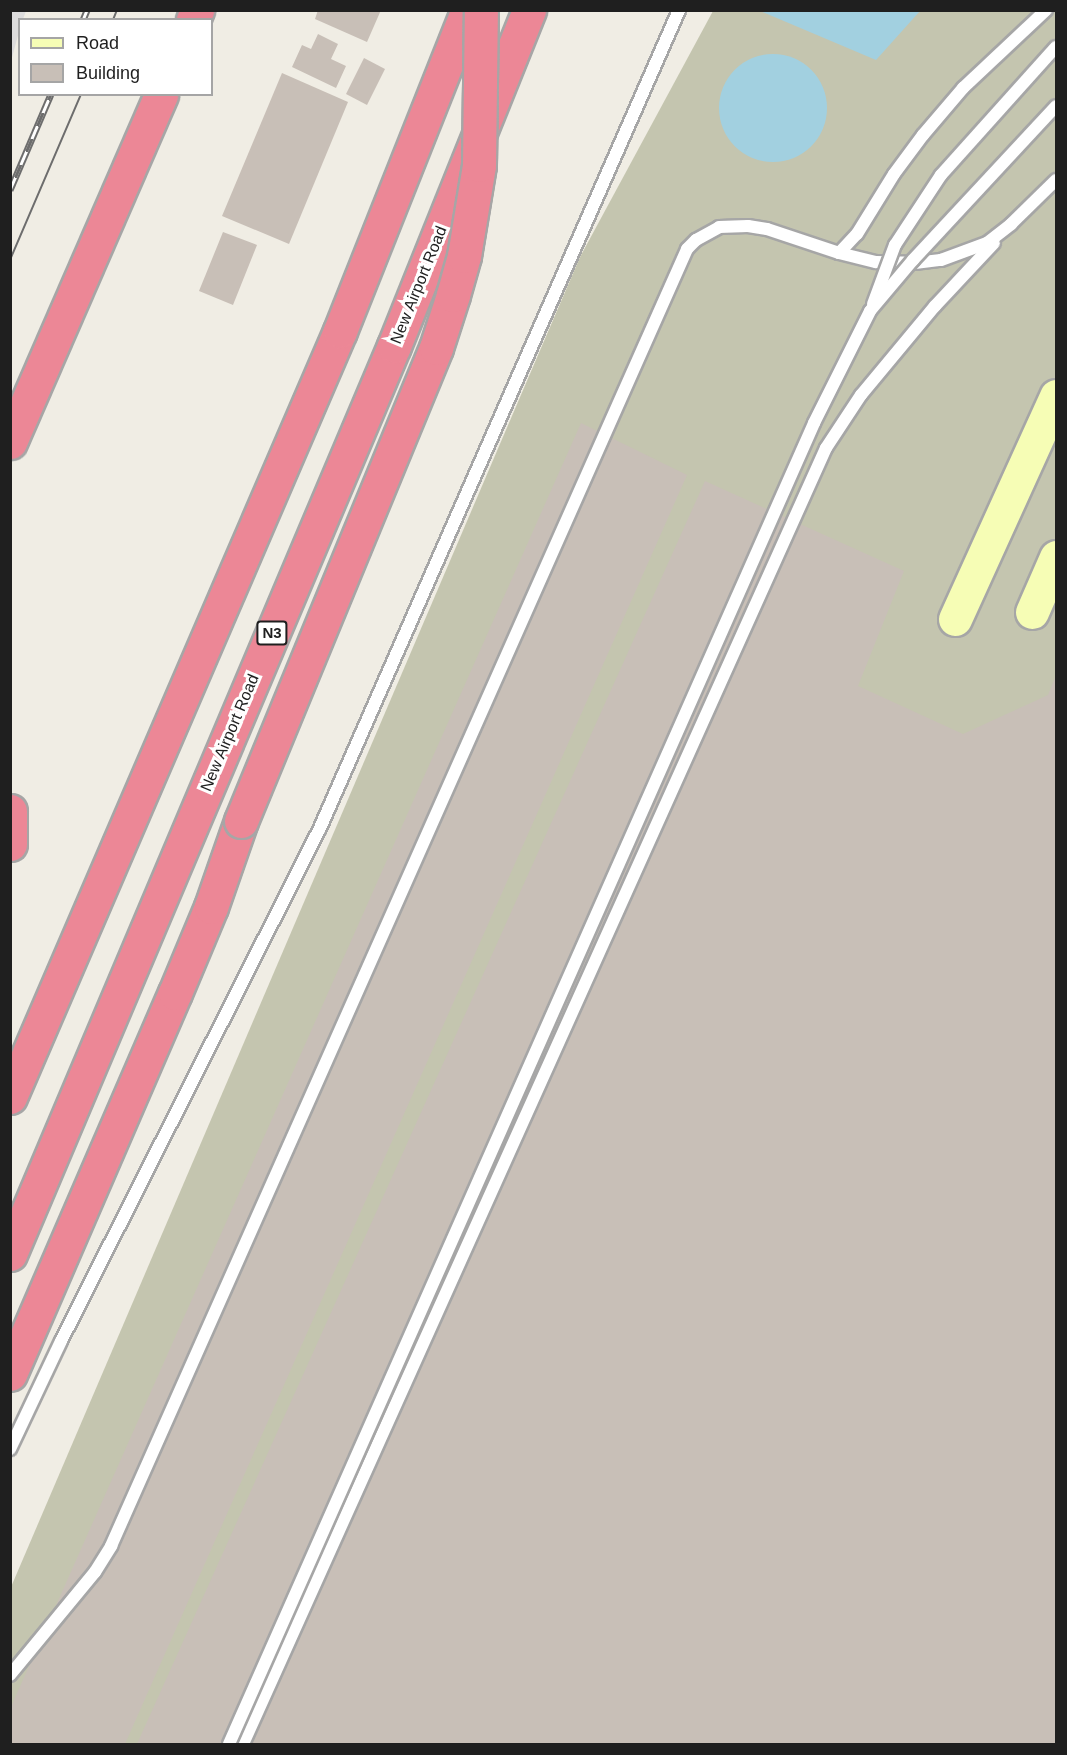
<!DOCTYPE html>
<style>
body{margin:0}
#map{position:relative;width:1067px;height:1755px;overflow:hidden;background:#f0ede4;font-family:Helvetica,sans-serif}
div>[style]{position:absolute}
.residential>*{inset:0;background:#dddcdc}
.construction>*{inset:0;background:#c4c5af}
.water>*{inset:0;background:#a2d0e0}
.round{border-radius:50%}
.building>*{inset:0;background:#c8bfb7}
.roads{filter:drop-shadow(2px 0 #a6a6a6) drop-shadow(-2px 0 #a6a6a6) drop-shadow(0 2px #a6a6a6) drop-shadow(0 -2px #a6a6a6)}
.lane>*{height:12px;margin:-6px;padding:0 6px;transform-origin:6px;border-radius:6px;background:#fff}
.secondary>*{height:33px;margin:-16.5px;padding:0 16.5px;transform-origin:16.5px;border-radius:16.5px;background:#f6fdb5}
.highway>*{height:33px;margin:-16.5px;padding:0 16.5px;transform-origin:16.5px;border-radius:16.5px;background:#ec8796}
.tram>*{height:1.5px;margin:-0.75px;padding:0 0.75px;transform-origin:0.75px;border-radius:0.75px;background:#6d6d6d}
.rail>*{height:7px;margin-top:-3.5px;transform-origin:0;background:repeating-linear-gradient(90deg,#fff 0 14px,#6d6d6d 0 28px);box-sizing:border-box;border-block:2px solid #6d6d6d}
.bridges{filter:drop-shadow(2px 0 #a6a6a6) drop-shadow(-2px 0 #a6a6a6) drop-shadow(0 2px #a6a6a6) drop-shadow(0 -2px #a6a6a6)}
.lane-bridge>*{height:12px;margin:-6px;padding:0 6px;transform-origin:6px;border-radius:6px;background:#fff}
.highway-bridge>*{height:33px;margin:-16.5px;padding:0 16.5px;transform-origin:16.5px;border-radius:16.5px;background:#ec8796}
span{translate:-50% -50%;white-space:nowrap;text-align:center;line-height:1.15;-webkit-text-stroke:6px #fff;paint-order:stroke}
.shield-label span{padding:2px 4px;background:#fff;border:2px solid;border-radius:4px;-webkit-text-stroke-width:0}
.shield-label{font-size:15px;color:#1f1f1f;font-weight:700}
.street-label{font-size:16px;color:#1f1f1f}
.frame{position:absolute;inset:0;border:12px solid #1f1f1f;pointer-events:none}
.legend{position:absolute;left:18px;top:18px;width:195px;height:78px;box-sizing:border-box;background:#fff;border:2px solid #a5a5a5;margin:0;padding:8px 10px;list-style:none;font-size:18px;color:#1f1f1f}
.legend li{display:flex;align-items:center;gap:12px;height:30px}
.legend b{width:30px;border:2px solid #a5a5a5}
</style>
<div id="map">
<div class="residential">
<i style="clip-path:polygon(11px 10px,26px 11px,23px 19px,20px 20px,19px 32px,11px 61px)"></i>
</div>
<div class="construction">
<i style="clip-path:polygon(713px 11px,1056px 11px,1056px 1744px,11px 1744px,11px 1587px,580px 257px)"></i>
</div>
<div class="water">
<i style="clip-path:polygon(760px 11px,920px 11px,876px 60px)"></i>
<i class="round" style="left:719px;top:54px;width:108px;height:108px"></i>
</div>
<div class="building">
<i style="clip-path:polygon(318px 10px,381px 10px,367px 42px,315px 19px)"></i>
<i style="clip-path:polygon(318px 34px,338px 44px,331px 59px,346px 66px,336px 88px,292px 67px,302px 45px,311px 49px)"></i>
<i style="clip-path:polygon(364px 58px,385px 69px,367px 105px,346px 94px)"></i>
<i style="clip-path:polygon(282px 73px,348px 102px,289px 244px,222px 216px)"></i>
<i style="clip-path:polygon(223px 232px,257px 245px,233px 305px,199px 291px)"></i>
<i style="clip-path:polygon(581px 423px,687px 475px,125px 1744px,10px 1744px,10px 1709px)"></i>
<i style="clip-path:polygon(705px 481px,904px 571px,858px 686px,963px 734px,1048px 695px,1056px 675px,1056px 1744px,137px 1744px)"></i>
</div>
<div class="roads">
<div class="lane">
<i style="left:839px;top:253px;width:26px;rotate:-47deg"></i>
<i style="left:857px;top:234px;width:70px;rotate:-58.3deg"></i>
<i style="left:894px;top:174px;width:49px;rotate:-53.4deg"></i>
<i style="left:923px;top:135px;width:62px;rotate:-49.6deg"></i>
<i style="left:963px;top:88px;width:114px;rotate:-43.2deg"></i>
<i style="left:10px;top:1449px;width:119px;rotate:-64.7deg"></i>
<i style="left:61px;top:1341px;width:575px;rotate:-63.21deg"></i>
<i style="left:320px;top:828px;width:893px;rotate:-66.3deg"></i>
<i style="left:10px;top:1675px;width:134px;rotate:-50.5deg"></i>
<i style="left:95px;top:1572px;width:31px;rotate:-58deg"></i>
<i style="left:111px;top:1546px;width:1419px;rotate:-66.05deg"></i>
<i style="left:687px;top:249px;width:13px;rotate:-45deg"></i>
<i style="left:696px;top:240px;width:26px;rotate:-29deg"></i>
<i style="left:719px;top:227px;width:29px;rotate:-2deg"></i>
<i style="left:748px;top:226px;width:19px;rotate:9deg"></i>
<i style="left:767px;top:229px;width:76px;rotate:18.4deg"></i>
<i style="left:839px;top:253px;width:38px;rotate:14deg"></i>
<i style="left:876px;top:262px;width:39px;rotate:1deg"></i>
<i style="left:915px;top:263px;width:26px;rotate:-7deg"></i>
<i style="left:941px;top:260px;width:49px;rotate:-20.3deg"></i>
<i style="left:987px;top:243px;width:31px;rotate:-38deg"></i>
<i style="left:1011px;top:224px;width:63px;rotate:-44.4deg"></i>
<i style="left:243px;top:1744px;width:1421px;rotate:-65.78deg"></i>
<i style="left:826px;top:448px;width:64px;rotate:-56.6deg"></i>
<i style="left:861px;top:395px;width:116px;rotate:-50.3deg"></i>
<i style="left:935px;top:306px;width:86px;rotate:-46.9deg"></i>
</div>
<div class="secondary">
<i style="left:1032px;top:612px;width:60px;rotate:-66.4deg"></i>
<i style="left:955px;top:619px;width:245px;rotate:-65.6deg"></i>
</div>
<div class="highway">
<i style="left:193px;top:20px;width:11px;rotate:-68deg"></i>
<i style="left:10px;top:442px;width:379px;rotate:-66.5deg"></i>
<i style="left:10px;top:811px;width:33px;rotate:90deg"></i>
<i style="left:10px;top:1097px;width:834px;rotate:-66.69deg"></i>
<i style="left:340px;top:331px;width:346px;rotate:-68.3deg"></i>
<i style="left:10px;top:1254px;width:986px;rotate:-67.08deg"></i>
<i style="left:394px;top:346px;width:362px;rotate:-68.1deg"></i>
<i style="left:10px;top:1374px;width:415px;rotate:-66.6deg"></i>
<i style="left:175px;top:993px;width:93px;rotate:-67.3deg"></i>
<i style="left:211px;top:907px;width:91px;rotate:-70.8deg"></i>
</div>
</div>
<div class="tram">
<i style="left:113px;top:20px;width:11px;rotate:-68deg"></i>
<i style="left:10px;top:260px;width:181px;rotate:-66.8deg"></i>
</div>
<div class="rail">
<i style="left:83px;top:20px;width:11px;rotate:-68deg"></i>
<i style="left:10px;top:190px;width:104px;rotate:-66.9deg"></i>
</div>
<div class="bridges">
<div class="lane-bridge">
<i style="left:873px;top:304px;width:63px;rotate:-69.6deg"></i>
<i style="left:895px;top:245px;width:84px;rotate:-56.7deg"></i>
<i style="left:941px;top:175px;width:172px;rotate:-48.1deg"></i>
<i style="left:229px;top:1744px;width:1445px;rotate:-66.11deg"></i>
<i style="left:814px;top:423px;width:125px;rotate:-63.4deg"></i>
<i style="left:870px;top:311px;width:67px;rotate:-49.9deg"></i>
<i style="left:913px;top:260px;width:210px;rotate:-47.1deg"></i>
</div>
<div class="highway-bridge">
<i style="left:241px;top:821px;width:512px;rotate:-67.6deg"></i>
<i style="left:436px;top:348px;width:56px;rotate:-72.2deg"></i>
<i style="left:453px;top:295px;width:41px;rotate:-74.2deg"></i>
<i style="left:464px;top:256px;width:92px;rotate:-80.6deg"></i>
<i style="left:479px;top:165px;width:155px;rotate:-89.3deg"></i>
</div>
</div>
<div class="shield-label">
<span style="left:272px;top:633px">N3</span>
</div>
<div class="street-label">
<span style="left:419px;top:285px;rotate:-68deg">New Airport Road</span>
<span style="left:230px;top:733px;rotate:-67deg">New Airport Road</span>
</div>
<div class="frame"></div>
<ul class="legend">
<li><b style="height:8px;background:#f6fdb5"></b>Road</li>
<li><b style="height:16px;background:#c8bfb7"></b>Building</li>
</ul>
</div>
